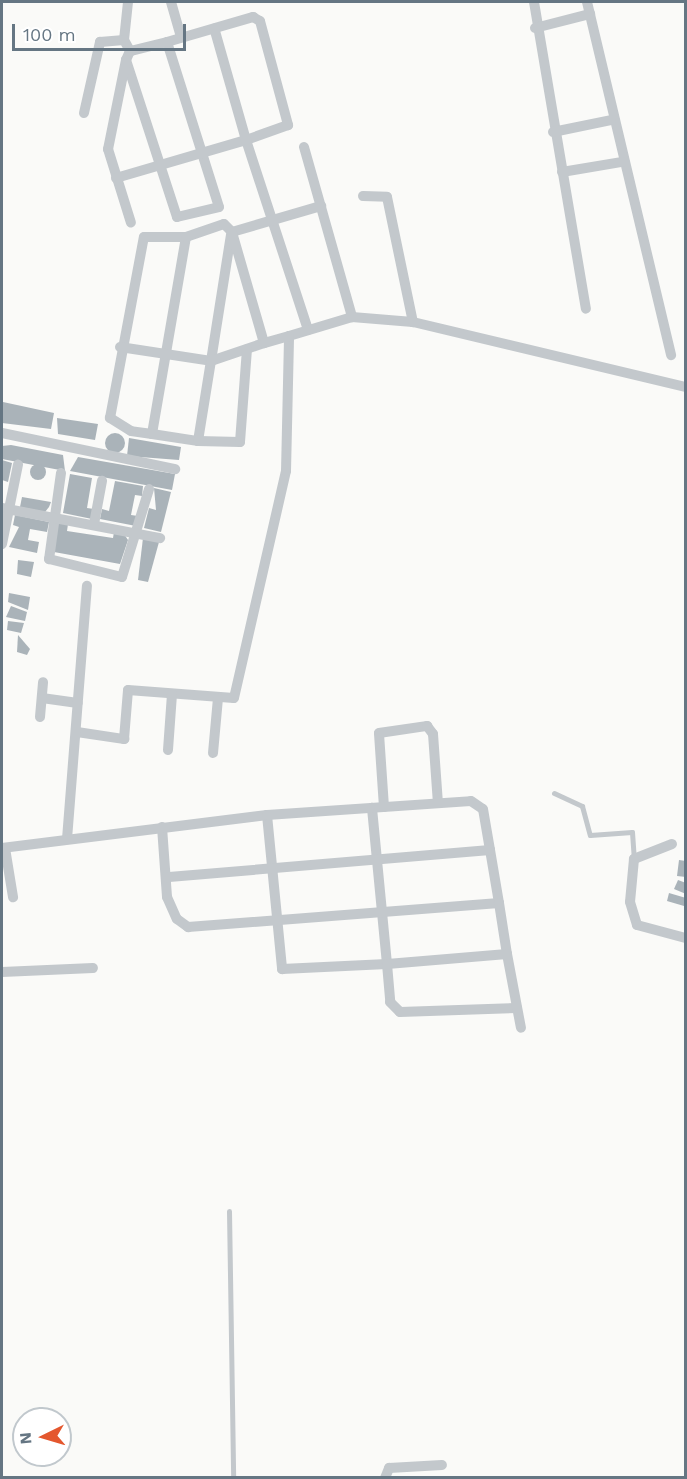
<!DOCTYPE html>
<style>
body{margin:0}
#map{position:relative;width:687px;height:1479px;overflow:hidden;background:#fafaf8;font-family:"Work Sans",sans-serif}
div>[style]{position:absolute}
.building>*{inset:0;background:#aab3b9}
.round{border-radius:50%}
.service>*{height:5px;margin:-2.5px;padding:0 2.5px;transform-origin:2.5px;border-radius:2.5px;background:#c3c8cc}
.minor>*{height:10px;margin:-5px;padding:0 5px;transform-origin:5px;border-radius:5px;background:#c3c8cc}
span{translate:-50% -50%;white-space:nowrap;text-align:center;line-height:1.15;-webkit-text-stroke:6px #fff;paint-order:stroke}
.frame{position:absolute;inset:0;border:3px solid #657683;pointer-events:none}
.north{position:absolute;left:12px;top:1407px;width:60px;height:60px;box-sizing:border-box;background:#fff;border:2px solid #c1c8cd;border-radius:50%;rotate:265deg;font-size:16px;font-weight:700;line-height:24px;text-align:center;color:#657683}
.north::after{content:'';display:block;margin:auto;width:21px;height:27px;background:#e4572e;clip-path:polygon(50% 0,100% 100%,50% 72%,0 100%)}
.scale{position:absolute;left:12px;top:24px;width:174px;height:27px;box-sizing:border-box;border:3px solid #657683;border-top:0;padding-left:8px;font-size:18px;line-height:21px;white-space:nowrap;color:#657683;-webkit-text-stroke:4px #fff;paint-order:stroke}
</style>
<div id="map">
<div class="building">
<i style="clip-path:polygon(3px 402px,54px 413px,51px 429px,2px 423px)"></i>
<i style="clip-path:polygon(57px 418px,98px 424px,95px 440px,58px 434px)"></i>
<i class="round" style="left:105px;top:433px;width:20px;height:20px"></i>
<i style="clip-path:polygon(129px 438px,181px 447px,179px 460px,127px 456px)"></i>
<i style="clip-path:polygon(11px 445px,63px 455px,65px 471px,2px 459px,2px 446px)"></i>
<i style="clip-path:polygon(78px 457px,175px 474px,172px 490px,70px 471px)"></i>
<i style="clip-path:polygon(2px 460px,12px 463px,8px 482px,2px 480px)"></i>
<i class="round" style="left:30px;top:464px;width:16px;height:16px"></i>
<i style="clip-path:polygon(70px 474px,92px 478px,87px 508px,94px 509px,92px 519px,63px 513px)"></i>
<i style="clip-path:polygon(115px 481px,143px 486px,142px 496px,135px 495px,131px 515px,138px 516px,136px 526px,100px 519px,102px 509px,109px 511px)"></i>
<i style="clip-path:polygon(154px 488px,171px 492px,161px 532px,144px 528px,149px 508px,156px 510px)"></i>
<i style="clip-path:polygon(22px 497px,51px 502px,49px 507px,45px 512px,20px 507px)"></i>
<i style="clip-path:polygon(15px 515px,49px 522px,47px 532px,30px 529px,28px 540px,39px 542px,37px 553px,9px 547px,19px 527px,13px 525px)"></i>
<i style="clip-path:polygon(58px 523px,68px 524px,67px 531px,113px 538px,114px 532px,124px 534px,128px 540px,120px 564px,54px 552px)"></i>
<i style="clip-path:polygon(143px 538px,159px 542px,148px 582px,138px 580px)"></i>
<i style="clip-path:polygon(18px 560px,34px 562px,31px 577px,17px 574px)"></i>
<i style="clip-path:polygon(9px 593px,30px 597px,28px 610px,8px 602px)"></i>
<i style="clip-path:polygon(11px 606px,27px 612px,25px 621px,6px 617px)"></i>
<i style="clip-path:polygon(8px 621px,24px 623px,21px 633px,7px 630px)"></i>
<i style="clip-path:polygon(18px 635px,30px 649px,27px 655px,17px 652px)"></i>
<i style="clip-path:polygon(679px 860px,686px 861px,686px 877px,677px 876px)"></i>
<i style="clip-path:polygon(678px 880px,686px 883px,686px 894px,674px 889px)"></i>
<i style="clip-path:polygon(669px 893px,686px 898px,684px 906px,667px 901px)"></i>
</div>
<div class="service">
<i style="left:554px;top:793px;width:31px;rotate:25deg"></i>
<i style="left:582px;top:806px;width:30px;rotate:75deg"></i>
<i style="left:590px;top:835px;width:42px;rotate:-4.1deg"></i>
<i style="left:632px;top:832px;width:27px;rotate:86deg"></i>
<i style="left:229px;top:1211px;width:267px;rotate:89.1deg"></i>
</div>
<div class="minor">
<i style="left:171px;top:2px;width:36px;rotate:74deg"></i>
<i style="left:534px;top:2px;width:311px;rotate:80.4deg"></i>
<i style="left:587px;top:2px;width:363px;rotate:76.6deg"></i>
<i style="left:535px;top:28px;width:57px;rotate:-14.3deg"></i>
<i style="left:124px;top:40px;width:38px;rotate:-84deg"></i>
<i style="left:167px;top:42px;width:90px;rotate:-16.2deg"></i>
<i style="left:253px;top:17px;width:8px;rotate:30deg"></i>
<i style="left:260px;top:21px;width:108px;rotate:74.9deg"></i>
<i style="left:288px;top:125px;width:45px;rotate:160.3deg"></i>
<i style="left:246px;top:140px;width:200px;rotate:71.9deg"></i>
<i style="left:126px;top:60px;width:165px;rotate:72deg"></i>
<i style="left:177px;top:217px;width:43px;rotate:-13.4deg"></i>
<i style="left:219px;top:207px;width:173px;rotate:-107.5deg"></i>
<i style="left:167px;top:42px;width:38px;rotate:166deg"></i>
<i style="left:130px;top:51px;width:10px;rotate:114deg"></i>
<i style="left:126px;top:60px;width:91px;rotate:101.4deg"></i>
<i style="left:108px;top:149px;width:77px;rotate:72.7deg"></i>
<i style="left:84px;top:113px;width:73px;rotate:-77.3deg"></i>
<i style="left:100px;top:42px;width:24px;rotate:-5deg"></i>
<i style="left:124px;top:40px;width:13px;rotate:61deg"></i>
<i style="left:553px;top:132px;width:59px;rotate:-11.7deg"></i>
<i style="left:304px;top:147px;width:177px;rotate:74.2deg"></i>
<i style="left:562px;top:172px;width:61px;rotate:-9.5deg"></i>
<i style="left:116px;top:178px;width:135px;rotate:-16.3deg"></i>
<i style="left:246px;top:140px;width:116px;rotate:-105.9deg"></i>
<i style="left:363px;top:196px;width:24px;rotate:2deg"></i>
<i style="left:387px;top:197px;width:128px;rotate:78.3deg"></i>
<i style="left:186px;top:237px;width:200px;rotate:99.8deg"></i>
<i style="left:152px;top:434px;width:21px;rotate:-172deg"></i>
<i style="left:131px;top:431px;width:25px;rotate:-148deg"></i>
<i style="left:110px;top:418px;width:184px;rotate:-79.4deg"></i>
<i style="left:144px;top:237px;width:42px"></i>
<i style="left:186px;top:237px;width:40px;rotate:-18.9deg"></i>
<i style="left:224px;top:224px;width:11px;rotate:45deg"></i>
<i style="left:232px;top:232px;width:93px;rotate:-16.3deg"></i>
<i style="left:289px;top:336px;width:66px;rotate:-16.8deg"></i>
<i style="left:352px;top:317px;width:61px;rotate:4.7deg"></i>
<i style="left:413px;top:322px;width:281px;rotate:13.4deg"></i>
<i style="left:120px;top:347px;width:92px;rotate:8.7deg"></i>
<i style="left:211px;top:361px;width:128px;rotate:-81deg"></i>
<i style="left:2px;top:433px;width:177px;rotate:11.8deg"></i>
<i style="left:152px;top:434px;width:47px;rotate:8.7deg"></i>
<i style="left:198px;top:441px;width:81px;rotate:-80.8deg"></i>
<i style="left:211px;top:361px;width:56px;rotate:-18.8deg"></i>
<i style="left:264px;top:343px;width:116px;rotate:-106.1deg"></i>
<i style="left:198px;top:441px;width:42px;rotate:1.4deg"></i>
<i style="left:240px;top:442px;width:93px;rotate:-85.7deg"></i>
<i style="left:61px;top:473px;width:87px;rotate:97.9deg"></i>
<i style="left:49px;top:559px;width:75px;rotate:13.9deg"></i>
<i style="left:122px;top:577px;width:92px;rotate:-72.9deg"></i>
<i style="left:2px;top:508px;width:161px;rotate:10.8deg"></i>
<i style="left:94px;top:524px;width:44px;rotate:-79.5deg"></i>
<i style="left:2px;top:544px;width:81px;rotate:-78.6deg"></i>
<i style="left:42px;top:698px;width:36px;rotate:8deg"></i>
<i style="left:40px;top:717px;width:35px;rotate:-85deg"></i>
<i style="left:77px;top:732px;width:48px;rotate:8.5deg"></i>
<i style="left:124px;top:739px;width:49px;rotate:-85.3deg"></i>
<i style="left:128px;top:690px;width:106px;rotate:4.3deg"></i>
<i style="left:234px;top:698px;width:233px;rotate:-77.1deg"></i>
<i style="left:286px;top:471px;width:135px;rotate:-88.7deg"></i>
<i style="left:289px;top:336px;width:26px;rotate:164deg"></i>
<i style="left:168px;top:750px;width:56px;rotate:-85.9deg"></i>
<i style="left:213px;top:753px;width:55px;rotate:-84.8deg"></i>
<i style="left:384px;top:807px;width:74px;rotate:-93.9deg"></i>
<i style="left:379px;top:733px;width:49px;rotate:-8.3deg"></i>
<i style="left:427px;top:726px;width:10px;rotate:53deg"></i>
<i style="left:433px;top:734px;width:69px;rotate:85.9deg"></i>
<i style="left:267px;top:815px;width:155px;rotate:84.4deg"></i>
<i style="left:282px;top:969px;width:105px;rotate:-2.7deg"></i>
<i style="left:387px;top:964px;width:157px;rotate:-95.5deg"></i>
<i style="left:162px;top:827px;width:70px;rotate:85.9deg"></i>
<i style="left:167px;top:897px;width:24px;rotate:66deg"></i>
<i style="left:177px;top:919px;width:14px;rotate:36deg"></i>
<i style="left:188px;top:927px;width:312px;rotate:-4.4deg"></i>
<i style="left:499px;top:903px;width:54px;rotate:-99.6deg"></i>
<i style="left:67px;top:839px;width:254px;rotate:-85.5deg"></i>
<i style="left:672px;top:844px;width:41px;rotate:158.5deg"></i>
<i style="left:634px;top:859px;width:43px;rotate:95.3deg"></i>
<i style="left:630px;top:902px;width:24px;rotate:73deg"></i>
<i style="left:637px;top:925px;width:51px;rotate:14.9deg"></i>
<i style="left:2px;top:848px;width:267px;rotate:-7.1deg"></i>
<i style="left:267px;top:815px;width:204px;rotate:-3.9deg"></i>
<i style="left:471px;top:801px;width:14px;rotate:34deg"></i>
<i style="left:483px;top:809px;width:42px;rotate:80.3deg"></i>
<i style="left:490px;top:850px;width:325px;rotate:175.2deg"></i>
<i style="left:5px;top:848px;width:50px;rotate:80.7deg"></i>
<i style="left:499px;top:903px;width:52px;rotate:81.1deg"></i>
<i style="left:507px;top:954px;width:120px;rotate:175.2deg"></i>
<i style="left:387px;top:964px;width:38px;rotate:85deg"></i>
<i style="left:390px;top:1002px;width:14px;rotate:45deg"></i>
<i style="left:400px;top:1012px;width:117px;rotate:-2deg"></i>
<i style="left:507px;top:954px;width:75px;rotate:79.3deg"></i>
<i style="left:2px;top:972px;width:91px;rotate:-2.5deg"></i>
<i style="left:385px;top:1478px;width:11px;rotate:-68deg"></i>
<i style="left:389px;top:1468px;width:53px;rotate:-3.2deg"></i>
</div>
<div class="frame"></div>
<div class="north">N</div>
<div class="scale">100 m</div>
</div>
